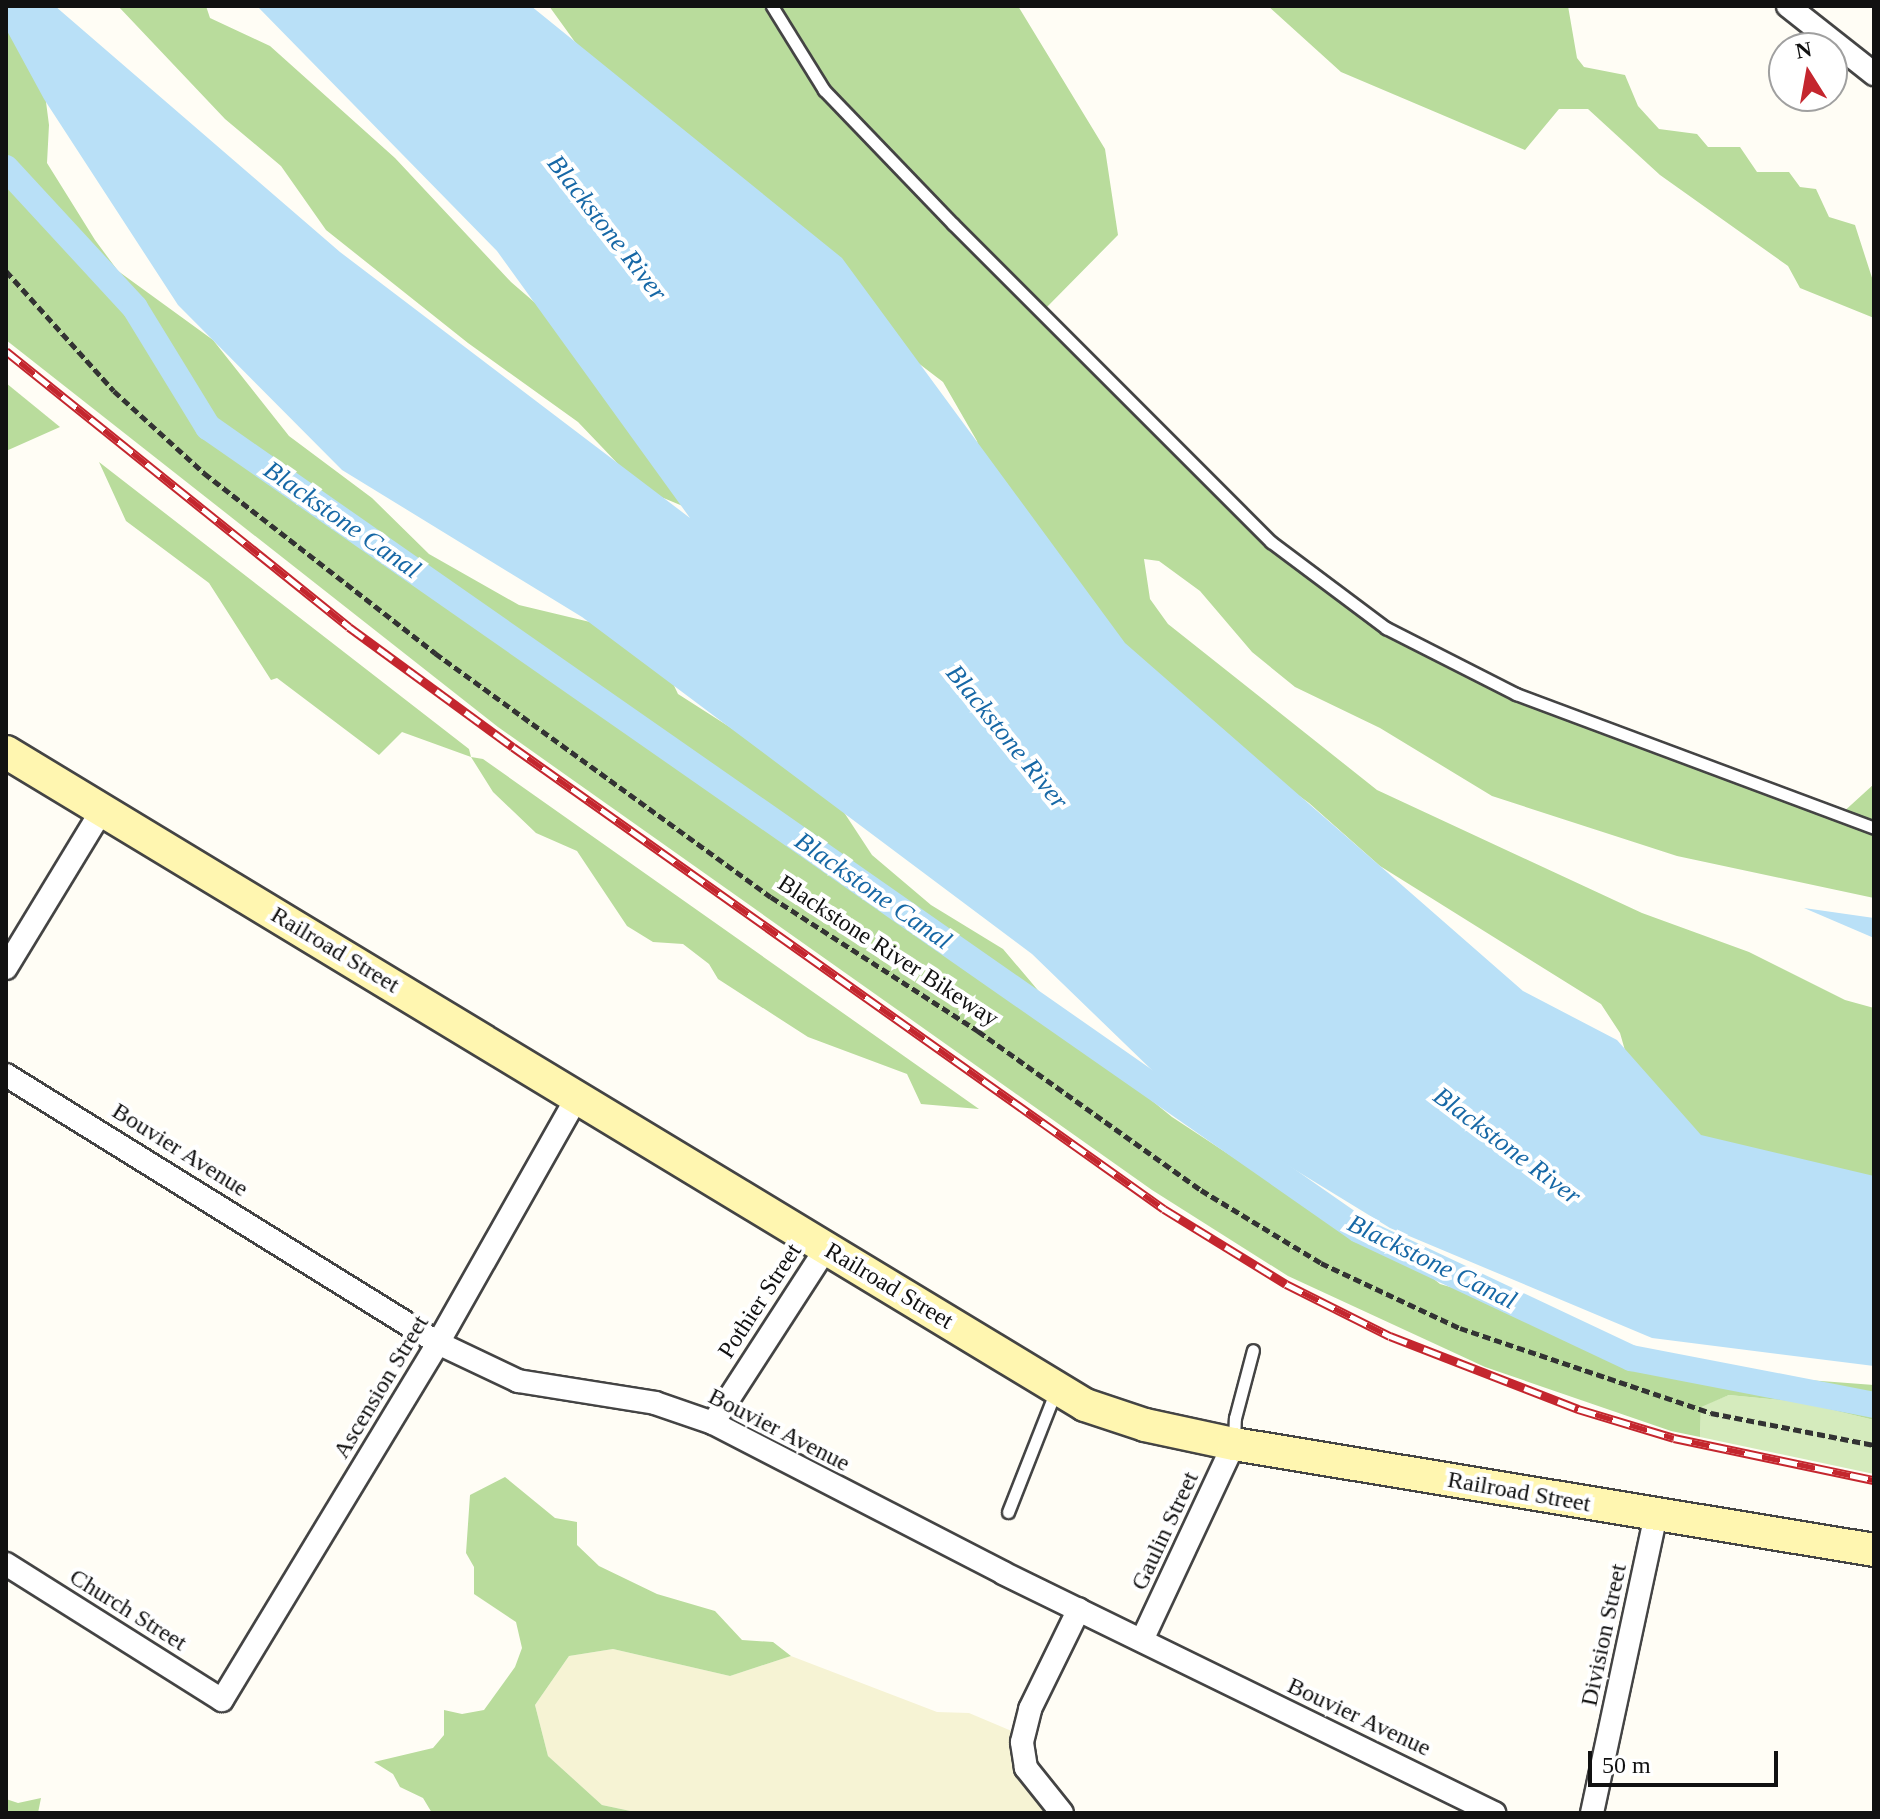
<!DOCTYPE html>
<style>
body{margin:0}
#map{position:relative;width:1880px;height:1819px;overflow:hidden;background:#fffdf5;font-family:"Times New Roman",serif}
div>[style]{position:absolute}
.farmland>*{inset:0;background:#f6f3d4}
.green>*{inset:0;background:#d5ebbd}
.forest>*{inset:0;background:#b9dc9c}
.water>*{inset:0;background:#b9e0f7}
.canal>*{height:26px;margin:-13px;padding:0 13px;transform-origin:13px;border-radius:13px;background:#b9e0f7}
.path>*{height:5px;margin-top:-2.5px;transform-origin:0;background:repeating-linear-gradient(90deg,#333 0 8px,transparent 0 12px)}
.roads{filter:drop-shadow(2px 0 #444) drop-shadow(-2px 0 #444) drop-shadow(0 2px #444) drop-shadow(0 -2px #444)}
.lane>*{height:11px;margin:-5.5px;padding:0 5.5px;transform-origin:5.5px;border-radius:5.5px;background:#fff}
.street>*{height:22px;margin:-11px;padding:0 11px;transform-origin:11px;border-radius:11px;background:#fff}
.secondary>*{height:32px;margin:-16px;padding:0 16px;transform-origin:16px;border-radius:16px;background:#fff6b0}
.rail>*{height:9px;margin-top:-4.5px;transform-origin:0;background:repeating-linear-gradient(90deg,#fff 0 18px,#c4262e 0 36px);box-sizing:border-box;border-block:2px solid #c4262e}
span{translate:-50% -50%;white-space:nowrap;text-align:center;line-height:1.15;-webkit-text-stroke:8px #fff;paint-order:stroke}
.street-label{font-size:24px;color:#111}
.water-label{font-size:26px;color:#1768a6;font-style:italic}
.frame{position:absolute;inset:0;border:8px solid #111;pointer-events:none}
.north{position:absolute;left:1768px;top:32px;width:80px;height:80px;box-sizing:border-box;background:#fff;border:2px solid #a0a0a0;border-radius:50%;rotate:349deg;font-size:22px;font-weight:700;line-height:32px;text-align:center;color:#111}
.north::after{content:'';display:block;margin:auto;width:28px;height:36px;background:#c4262e;clip-path:polygon(50% 0,100% 100%,50% 72%,0 100%)}
.scale{position:absolute;left:1588px;top:1751px;width:190px;height:36px;box-sizing:border-box;border:4px solid #111;border-top:0;padding-left:10px;font-size:24px;line-height:28px;white-space:nowrap;color:#111;-webkit-text-stroke:6px #fff;paint-order:stroke}
</style>
<div id="map">
<div class="farmland">
<i style="clip-path:polygon(613px 1649px,730px 1676px,791px 1656px,937px 1712px,969px 1713px,1014px 1732px,1054px 1813px,640px 1813px,602px 1805px,548px 1756px,535px 1705px,569px 1656px)"></i>
</div>
<div class="green">
<i style="clip-path:polygon(1729px 1395px,1799px 1402px,1874px 1420px,1874px 1474px,1700px 1437px,1701px 1406px)"></i>
</div>
<div class="forest">
<i style="clip-path:polygon(118px 6px,206px 6px,210px 18px,270px 46px,395px 158px,511px 282px,593px 353px,697px 512px,642px 489px,578px 422px,468px 343px,326px 230px,281px 166px,225px 119px)"></i>
<i style="clip-path:polygon(549px 6px,1018px 6px,1105px 149px,1118px 235px,1044px 310px,1266px 539px,1379px 623px,1513px 692px,1840px 815px,1874px 784px,1874px 898px,1677px 856px,1492px 796px,1380px 728px,1295px 687px,1252px 652px,1200px 591px,1159px 561px,1144px 559px,1150px 599px,1168px 624px,1377px 790px,1642px 913px,1749px 952px,1845px 1000px,1874px 1008px,1874px 1209px,1649px 1134px,1620px 1033px,1601px 1004px,1380px 866px,1309px 803px,1176px 707px,996px 522px,977px 441px,943px 382px,875px 330px,575px 42px)"></i>
<i style="clip-path:polygon(1268px 6px,1568px 6px,1577px 58px,1584px 67px,1625px 75px,1638px 106px,1659px 129px,1697px 134px,1708px 147px,1740px 147px,1757px 172px,1789px 172px,1800px 187px,1816px 189px,1829px 217px,1855px 225px,1874px 284px,1874px 318px,1800px 288px,1788px 266px,1660px 175px,1588px 109px,1559px 109px,1525px 150px,1341px 72px)"></i>
<i style="clip-path:polygon(6px 11px,38px 40px,49px 125px,47px 163px,95px 240px,118px 271px,213px 340px,289px 436px,372px 498px,429px 554px,519px 605px,640px 634px,658px 652px,678px 694px,830px 791px,872px 855px,931px 905px,1003px 949px,1086px 1047px,1172px 1117px,1274px 1184px,1371px 1229px,1440px 1284px,1488px 1298px,1583px 1346px,1727px 1374px,1874px 1385px,1874px 1420px,1799px 1402px,1729px 1395px,1701px 1407px,1700px 1437px,1671px 1431px,1485px 1367px,1288px 1276px,1152px 1190px,498px 727px,6px 340px)"></i>
<i style="clip-path:polygon(6px 383px,60px 427px,6px 451px)"></i>
<i style="clip-path:polygon(99px 462px,469px 749px,471px 757px,483px 759px,979px 1109px,921px 1104px,907px 1074px,808px 1037px,718px 979px,709px 964px,683px 944px,653px 942px,627px 926px,577px 851px,536px 833px,493px 792px,471px 757px,402px 732px,379px 755px,277px 678px,271px 680px,209px 583px,126px 521px)"></i>
<i style="clip-path:polygon(505px 1477px,555px 1518px,577px 1522px,577px 1545px,599px 1566px,657px 1594px,715px 1611px,742px 1640px,773px 1642px,791px 1656px,730px 1676px,613px 1649px,569px 1656px,535px 1705px,548px 1756px,602px 1805px,640px 1813px,432px 1813px,423px 1798px,400px 1787px,393px 1774px,374px 1762px,433px 1748px,444px 1735px,444px 1710px,462px 1714px,484px 1710px,515px 1667px,522px 1648px,516px 1622px,474px 1594px,474px 1567px,466px 1553px,470px 1495px)"></i>
<i style="clip-path:polygon(41px 1798px,38px 1813px,6px 1813px,6px 1799px,18px 1803px)"></i>
</div>
<div class="water">
<i style="clip-path:polygon(6px 6px,55px 6px,340px 252px,690px 518px,497px 251px,257px 6px,531px 6px,842px 258px,1125px 643px,1523px 991px,1617px 1040px,1701px 1135px,1874px 1176px,1874px 1366px,1652px 1338px,1390px 1228px,1186px 1103px,1032px 954px,582px 617px,342px 470px,178px 305px,44px 99px,6px 29px)"></i>
<i style="clip-path:polygon(1804px 908px,1874px 918px,1874px 938px)"></i>
</div>
<div class="canal">
<i style="left:6px;top:168px;width:190px;rotate:47.3deg"></i>
<i style="left:135px;top:308px;width:140px;rotate:58.5deg"></i>
<i style="left:208px;top:427px;width:1403px;rotate:34.9deg"></i>
<i style="left:1359px;top:1230px;width:301px;rotate:25.2deg"></i>
<i style="left:1631px;top:1358px;width:248px;rotate:10.9deg"></i>
</div>
<div class="path">
<i style="left:6px;top:271px;width:161px;rotate:48deg"></i>
<i style="left:114px;top:391px;width:122px;rotate:42.3deg"></i>
<i style="left:204px;top:473px;width:293px;rotate:37.9deg"></i>
<i style="left:435px;top:653px;width:415px;rotate:36deg"></i>
<i style="left:771px;top:897px;width:247px;rotate:32.9deg"></i>
<i style="left:978px;top:1031px;width:274px;rotate:35.5deg"></i>
<i style="left:1201px;top:1190px;width:140px;rotate:31.3deg"></i>
<i style="left:1321px;top:1263px;width:153px;rotate:25.1deg"></i>
<i style="left:1460px;top:1328px;width:265px;rotate:18.7deg"></i>
<i style="left:1711px;top:1413px;width:166px;rotate:11.1deg"></i>
</div>
<div class="roads">
<div class="lane">
<i style="left:772px;top:6px;width:99px;rotate:58.2deg"></i>
<i style="left:824px;top:90px;width:186px;rotate:46.1deg"></i>
<i style="left:953px;top:224px;width:450px;rotate:45deg"></i>
<i style="left:1271px;top:542px;width:144px;rotate:36.8deg"></i>
<i style="left:1386px;top:628px;width:146px;rotate:26.9deg"></i>
<i style="left:1516px;top:694px;width:382px;rotate:20.5deg"></i>
<i style="left:1234px;top:1443px;width:25px;rotate:-88deg"></i>
<i style="left:1235px;top:1418px;width:70px;rotate:-75.2deg"></i>
<i style="left:1008px;top:1512px;width:131px;rotate:-68.5deg"></i>
</div>
<div class="street">
<i style="left:1788px;top:6px;width:110px;rotate:38.3deg"></i>
<i style="left:6px;top:968px;width:185px;rotate:-58.7deg"></i>
<i style="left:6px;top:1075px;width:508px;rotate:31.81deg"></i>
<i style="left:438px;top:1343px;width:89px;rotate:25.4deg"></i>
<i style="left:518px;top:1381px;width:139px;rotate:9.1deg"></i>
<i style="left:655px;top:1403px;width:61px;rotate:19deg"></i>
<i style="left:713px;top:1423px;width:326px;rotate:27.3deg"></i>
<i style="left:1003px;top:1573px;width:547px;rotate:26.05deg"></i>
<i style="left:713px;top:1423px;width:208px;rotate:-57.1deg"></i>
<i style="left:6px;top:1564px;width:255px;rotate:32.2deg"></i>
<i style="left:222px;top:1700px;width:417px;rotate:-58.8deg"></i>
<i style="left:438px;top:1343px;width:284px;rotate:-60.5deg"></i>
<i style="left:1142px;top:1640px;width:217px;rotate:-64.9deg"></i>
<i style="left:1062px;top:1813px;width:58px;rotate:-128.7deg"></i>
<i style="left:1026px;top:1768px;width:26px;rotate:-99deg"></i>
<i style="left:1022px;top:1742px;width:34px;rotate:-76deg"></i>
<i style="left:1030px;top:1709px;width:111px;rotate:-63.9deg"></i>
<i style="left:1592px;top:1813px;width:305px;rotate:-77.9deg"></i>
</div>
<div class="secondary">
<i style="left:6px;top:752px;width:1261px;rotate:31.18deg"></i>
<i style="left:1085px;top:1405px;width:63px;rotate:18.4deg"></i>
<i style="left:1145px;top:1425px;width:91px;rotate:12.1deg"></i>
<i style="left:1234px;top:1444px;width:649px;rotate:9.4deg"></i>
</div>
</div>
<div class="rail">
<i style="left:6px;top:351px;width:440px;rotate:38.8deg"></i>
<i style="left:349px;top:627px;width:203px;rotate:36.2deg"></i>
<i style="left:513px;top:747px;width:798px;rotate:35.36deg"></i>
<i style="left:1164px;top:1209px;width:143px;rotate:31.6deg"></i>
<i style="left:1286px;top:1284px;width:116px;rotate:26.6deg"></i>
<i style="left:1390px;top:1336px;width:202px;rotate:21.2deg"></i>
<i style="left:1578px;top:1409px;width:100px;rotate:16.8deg"></i>
<i style="left:1674px;top:1438px;width:204px;rotate:11.9deg"></i>
</div>
<div class="street-label">
<span style="left:335px;top:950px;rotate:31deg">Railroad Street</span>
<span style="left:888px;top:951px;rotate:33deg">Blackstone River Bikeway</span>
<span style="left:180px;top:1150px;rotate:32deg">Bouvier Avenue</span>
<span style="left:889px;top:1286px;rotate:31deg">Railroad Street</span>
<span style="left:760px;top:1301px;rotate:-57deg">Pothier Street</span>
<span style="left:381px;top:1387px;rotate:-59deg">Ascension Street</span>
<span style="left:779px;top:1430px;rotate:27deg">Bouvier Avenue</span>
<span style="left:1519px;top:1492px;rotate:10deg">Railroad Street</span>
<span style="left:1165px;top:1531px;rotate:-65deg">Gaulin Street</span>
<span style="left:128px;top:1610px;rotate:32deg">Church Street</span>
<span style="left:1604px;top:1635px;rotate:-78deg">Division Street</span>
<span style="left:1359px;top:1717px;rotate:25deg">Bouvier Avenue</span>
</div>
<div class="water-label">
<span style="left:607px;top:228px;rotate:52deg">Blackstone River</span>
<span style="left:342px;top:520px;rotate:35deg">Blackstone Canal</span>
<span style="left:1007px;top:737px;rotate:51deg">Blackstone River</span>
<span style="left:873px;top:891px;rotate:35deg">Blackstone Canal</span>
<span style="left:1507px;top:1146px;rotate:37deg">Blackstone River</span>
<span style="left:1432px;top:1262px;rotate:26deg">Blackstone Canal</span>
</div>
<div class="frame"></div>
<div class="north">N</div>
<div class="scale">50 m</div>
</div>
